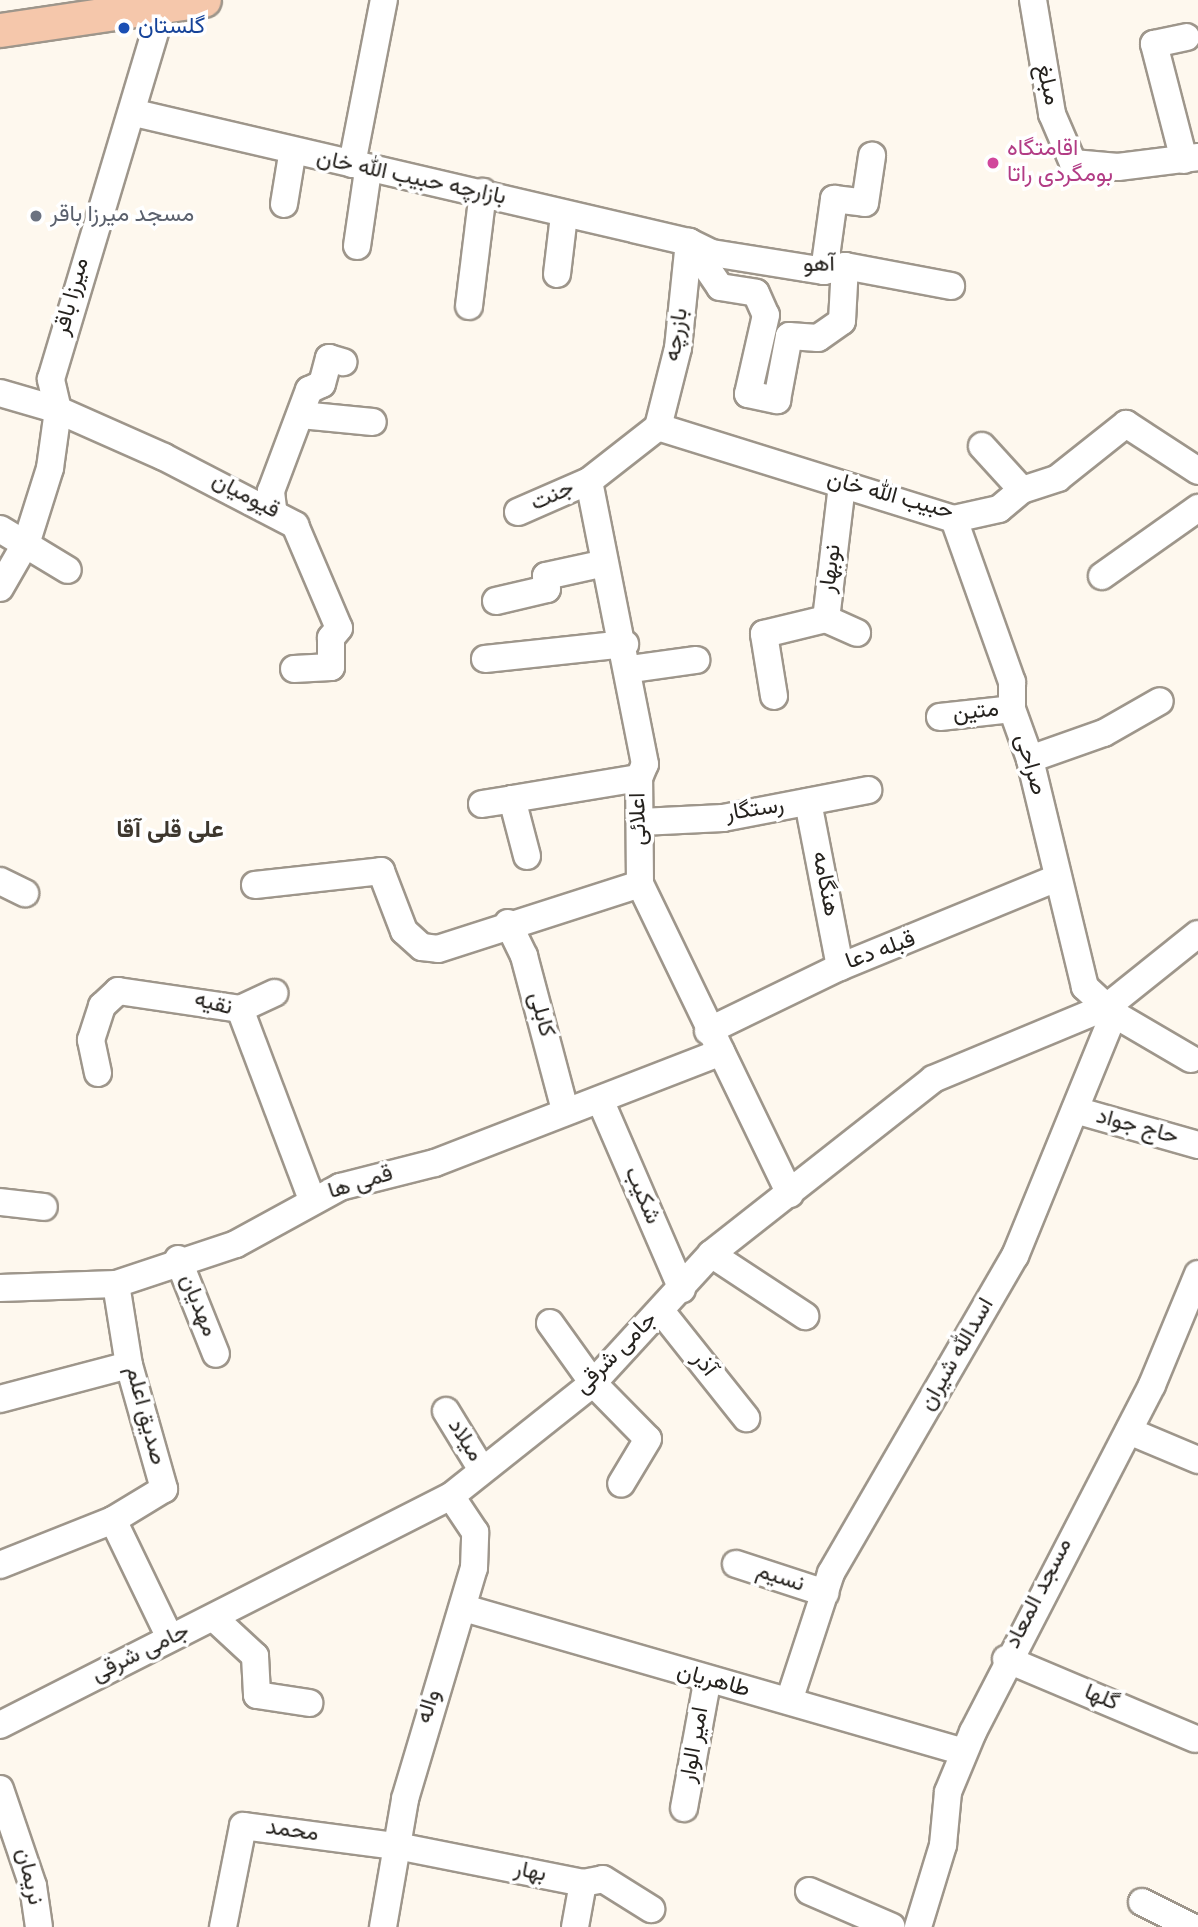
<!DOCTYPE html>
<meta charset="utf-8">
<style>
body{margin:0}
#map{position:relative;width:1198px;height:1927px;overflow:hidden;background:#fef8ee;font-family:Overpass,Vazirmatn,sans-serif}
div>[style]{position:absolute}
.roads{filter:drop-shadow(2px 0 #9e968b) drop-shadow(-2px 0 #9e968b) drop-shadow(0 2px #9e968b) drop-shadow(0 -2px #9e968b)}
.minor>*{height:26px;margin:-13px;padding:0 13px;transform-origin:13px;border-radius:13px;background:#fff}
.major>*{height:33px;margin:-16.5px;padding:0 16.5px;transform-origin:16.5px;border-radius:16.5px;background:#f5c7ab}
.dots>*{width:19px;height:19px;translate:-50% -50%;box-sizing:border-box;border:4px solid #fff;border-radius:50%}
span{translate:-50% -50%;white-space:nowrap;text-align:center;line-height:1.15;-webkit-text-stroke:7px #fff;paint-order:stroke}
.transit-label{font-size:23px;color:#164399}
.left{translate:0 -50%;text-align:left}
.street-label{font-size:23px;color:#25221e}
.hotel-label{font-size:23px;color:#b23c85}
.worship-label{font-size:23px;color:#5b616d}
.neighbourhood-label{font-size:24px;color:#3d372e;font-weight:700}
</style>
<div id="map">
<div class="roads">
<div class="minor">
<i style="left:1033px;top:0;width:116px;rotate:80.5deg"></i>
<i style="left:1052px;top:114px;width:53px;rotate:66.8deg"></i>
<i style="left:1073px;top:163px;width:45px;rotate:5.1deg"></i>
<i style="left:1118px;top:167px;width:81px;rotate:-7.1deg"></i>
<i style="left:135px;top:113px;width:569px;rotate:13.11deg"></i>
<i style="left:689px;top:242px;width:25px;rotate:26deg"></i>
<i style="left:712px;top:253px;width:113px;rotate:9.1deg"></i>
<i style="left:824px;top:271px;width:22px;rotate:-13deg"></i>
<i style="left:845px;top:266px;width:108px;rotate:10.7deg"></i>
<i style="left:1184px;top:160px;width:120px;rotate:-104.5deg"></i>
<i style="left:1154px;top:44px;width:33px;rotate:-12deg"></i>
<i style="left:352px;top:164px;width:167px;rotate:-79deg"></i>
<i style="left:284px;top:204px;width:50px;rotate:-80.7deg"></i>
<i style="left:690px;top:243px;width:53px;rotate:55.7deg"></i>
<i style="left:720px;top:287px;width:36px;rotate:9deg"></i>
<i style="left:756px;top:293px;width:24px;rotate:66deg"></i>
<i style="left:766px;top:315px;width:81px;rotate:102.8deg"></i>
<i style="left:748px;top:394px;width:30px;rotate:12deg"></i>
<i style="left:777px;top:400px;width:65px;rotate:-79.4deg"></i>
<i style="left:789px;top:336px;width:29px;rotate:4deg"></i>
<i style="left:818px;top:338px;width:29px;rotate:-35deg"></i>
<i style="left:842px;top:321px;width:55px;rotate:-86.9deg"></i>
<i style="left:357px;top:246px;width:76px;rotate:-81.7deg"></i>
<i style="left:824px;top:271px;width:73px;rotate:-82.1deg"></i>
<i style="left:834px;top:199px;width:31px;rotate:7deg"></i>
<i style="left:865px;top:203px;width:48px;rotate:-81.5deg"></i>
<i style="left:557px;top:274px;width:59px;rotate:-83.2deg"></i>
<i style="left:469px;top:306px;width:115px;rotate:-83deg"></i>
<i style="left:0;top:393px;width:60px;rotate:16.3deg"></i>
<i style="left:58px;top:410px;width:116px;rotate:23.9deg"></i>
<i style="left:164px;top:457px;width:148px;rotate:27.4deg"></i>
<i style="left:295px;top:525px;width:112px;rotate:66.9deg"></i>
<i style="left:339px;top:628px;width:13px;rotate:129deg"></i>
<i style="left:331px;top:638px;width:29px;rotate:90deg"></i>
<i style="left:331px;top:667px;width:37px;rotate:177deg"></i>
<i style="left:301px;top:415px;width:72px;rotate:5.6deg"></i>
<i style="left:658px;top:427px;width:81px;rotate:-75.8deg"></i>
<i style="left:678px;top:348px;width:107px;rotate:-84.1deg"></i>
<i style="left:982px;top:446px;width:59px;rotate:47.7deg"></i>
<i style="left:842px;top:485px;width:135px;rotate:96.8deg"></i>
<i style="left:826px;top:619px;width:34px;rotate:24deg"></i>
<i style="left:273px;top:508px;width:17px;rotate:-97deg"></i>
<i style="left:271px;top:491px;width:108px;rotate:-69.4deg"></i>
<i style="left:309px;top:390px;width:14px;rotate:-25deg"></i>
<i style="left:322px;top:384px;width:27px;rotate:-75deg"></i>
<i style="left:329px;top:358px;width:15px;rotate:16deg"></i>
<i style="left:518px;top:512px;width:77px;rotate:-23.6deg"></i>
<i style="left:0;top:529px;width:79px;rotate:31.1deg"></i>
<i style="left:1102px;top:576px;width:118px;rotate:-35.3deg"></i>
<i style="left:0;top:588px;width:54px;rotate:-60.1deg"></i>
<i style="left:27px;top:541px;width:77px;rotate:-72.5deg"></i>
<i style="left:50px;top:468px;width:59px;rotate:-82.1deg"></i>
<i style="left:58px;top:410px;width:32px;rotate:-103deg"></i>
<i style="left:51px;top:379px;width:389px;rotate:-73.3deg"></i>
<i style="left:496px;top:601px;width:52px;rotate:-13.2deg"></i>
<i style="left:547px;top:589px;width:13px;rotate:-94deg"></i>
<i style="left:546px;top:576px;width:60px;rotate:-12.4deg"></i>
<i style="left:485px;top:659px;width:141px;rotate:-6.1deg"></i>
<i style="left:631px;top:669px;width:66px;rotate:-7.9deg"></i>
<i style="left:774px;top:696px;width:63px;rotate:-99.2deg"></i>
<i style="left:764px;top:634px;width:64px;rotate:-13.6deg"></i>
<i style="left:940px;top:717px;width:72px;rotate:-6.3deg"></i>
<i style="left:1030px;top:759px;width:78px;rotate:-19.4deg"></i>
<i style="left:1104px;top:733px;width:64px;rotate:-29.7deg"></i>
<i style="left:808px;top:802px;width:168px;rotate:79deg"></i>
<i style="left:482px;top:804px;width:30px;rotate:-9deg"></i>
<i style="left:641px;top:822px;width:82px;rotate:-2.8deg"></i>
<i style="left:723px;top:818px;width:148px;rotate:-10.9deg"></i>
<i style="left:527px;top:856px;width:59px;rotate:-104.7deg"></i>
<i style="left:512px;top:799px;width:129px;rotate:-9.4deg"></i>
<i style="left:0;top:881px;width:28px;rotate:26deg"></i>
<i style="left:255px;top:885px;width:127px;rotate:-6.3deg"></i>
<i style="left:381px;top:871px;width:64px;rotate:69deg"></i>
<i style="left:404px;top:931px;width:24px;rotate:42deg"></i>
<i style="left:422px;top:947px;width:16px;rotate:7deg"></i>
<i style="left:438px;top:949px;width:212px;rotate:-17.8deg"></i>
<i style="left:508px;top:923px;width:37px;rotate:64deg"></i>
<i style="left:524px;top:956px;width:159px;rotate:75.1deg"></i>
<i style="left:240px;top:1009px;width:38px;rotate:-25deg"></i>
<i style="left:1114px;top:1014px;width:89px;rotate:30.3deg"></i>
<i style="left:708px;top:1031px;width:147px;rotate:-25.9deg"></i>
<i style="left:840px;top:967px;width:232px;rotate:-22.3deg"></i>
<i style="left:98px;top:1073px;width:34px;rotate:-102deg"></i>
<i style="left:91px;top:1040px;width:36px;rotate:-72deg"></i>
<i style="left:102px;top:1006px;width:22px;rotate:-43deg"></i>
<i style="left:118px;top:991px;width:123px;rotate:8.4deg"></i>
<i style="left:240px;top:1009px;width:204px;rotate:69.3deg"></i>
<i style="left:601px;top:1102px;width:204px;rotate:66.6deg"></i>
<i style="left:1075px;top:1110px;width:128px;rotate:15.9deg"></i>
<i style="left:790px;top:1194px;width:344px;rotate:-115.8deg"></i>
<i style="left:640px;top:884px;width:106px;rotate:-90.5deg"></i>
<i style="left:639px;top:778px;width:15px;rotate:-67deg"></i>
<i style="left:645px;top:764px;width:288px;rotate:-101.2deg"></i>
<i style="left:589px;top:481px;width:88px;rotate:-38deg"></i>
<i style="left:658px;top:427px;width:310px;rotate:17.3deg"></i>
<i style="left:954px;top:519px;width:46px;rotate:-12.5deg"></i>
<i style="left:999px;top:509px;width:30px;rotate:-40deg"></i>
<i style="left:1022px;top:490px;width:38px;rotate:-18deg"></i>
<i style="left:1058px;top:478px;width:87px;rotate:-38.5deg"></i>
<i style="left:1126px;top:424px;width:86px;rotate:33.1deg"></i>
<i style="left:0;top:1202px;width:44px;rotate:6.5deg"></i>
<i style="left:711px;top:1254px;width:113px;rotate:33.4deg"></i>
<i style="left:178px;top:1259px;width:102px;rotate:68.2deg"></i>
<i style="left:116px;top:1284px;width:82px;rotate:80.9deg"></i>
<i style="left:129px;top:1365px;width:129px;rotate:74.2deg"></i>
<i style="left:164px;top:1489px;width:60px;rotate:148.7deg"></i>
<i style="left:113px;top:1520px;width:131px;rotate:64.2deg"></i>
<i style="left:0;top:1288px;width:116px;rotate:-2deg"></i>
<i style="left:116px;top:1284px;width:126px;rotate:-18.4deg"></i>
<i style="left:236px;top:1244px;width:119px;rotate:-28.7deg"></i>
<i style="left:340px;top:1187px;width:98px;rotate:-14.2deg"></i>
<i style="left:435px;top:1163px;width:307px;rotate:-21.2deg"></i>
<i style="left:661px;top:1311px;width:137px;rotate:51.5deg"></i>
<i style="left:550px;top:1323px;width:74px;rotate:54.4deg"></i>
<i style="left:593px;top:1383px;width:78px;rotate:45.5deg"></i>
<i style="left:648px;top:1439px;width:52px;rotate:121deg"></i>
<i style="left:0;top:1399px;width:133px;rotate:-14.8deg"></i>
<i style="left:446px;top:1411px;width:69px;rotate:58.6deg"></i>
<i style="left:1129px;top:1431px;width:75px;rotate:22.8deg"></i>
<i style="left:736px;top:1564px;width:94px;rotate:18deg"></i>
<i style="left:0;top:1565px;width:122px;rotate:-21.7deg"></i>
<i style="left:464px;top:1608px;width:520px;rotate:16.07deg"></i>
<i style="left:214px;top:1618px;width:56px;rotate:42.8deg"></i>
<i style="left:255px;top:1656px;width:39px;rotate:87deg"></i>
<i style="left:257px;top:1695px;width:53px;rotate:8.7deg"></i>
<i style="left:1006px;top:1659px;width:205px;rotate:22.9deg"></i>
<i style="left:789px;top:1701px;width:135px;rotate:-71.8deg"></i>
<i style="left:831px;top:1573px;width:367px;rotate:-59.9deg"></i>
<i style="left:1015px;top:1256px;width:261px;rotate:-67.8deg"></i>
<i style="left:1114px;top:1014px;width:40px;rotate:-137deg"></i>
<i style="left:1085px;top:987px;width:235px;rotate:-103.6deg"></i>
<i style="left:1030px;top:759px;width:53px;rotate:-109.8deg"></i>
<i style="left:1012px;top:709px;width:27px;rotate:-90deg"></i>
<i style="left:1012px;top:682px;width:173px;rotate:-109.6deg"></i>
<i style="left:0;top:1725px;width:506px;rotate:-26.92deg"></i>
<i style="left:451px;top:1496px;width:181px;rotate:-38.5deg"></i>
<i style="left:593px;top:1383px;width:175px;rotate:-47.5deg"></i>
<i style="left:711px;top:1254px;width:283px;rotate:-38.2deg"></i>
<i style="left:933px;top:1079px;width:190px;rotate:-22.6deg"></i>
<i style="left:1108px;top:1006px;width:115px;rotate:-38.7deg"></i>
<i style="left:0;top:1789px;width:102px;rotate:71.2deg"></i>
<i style="left:33px;top:1886px;width:41px;rotate:81.7deg"></i>
<i style="left:684px;top:1808px;width:127px;rotate:-79.6deg"></i>
<i style="left:809px;top:1891px;width:90px;rotate:23.4deg"></i>
<i style="left:1142px;top:1902px;width:56px;rotate:26.6deg"></i>
<i style="left:223px;top:1927px;width:103px;rotate:-78.8deg"></i>
<i style="left:243px;top:1826px;width:160px;rotate:7.5deg"></i>
<i style="left:402px;top:1847px;width:185px;rotate:11.2deg"></i>
<i style="left:583px;top:1883px;width:20px;rotate:-11deg"></i>
<i style="left:603px;top:1879px;width:57px;rotate:32deg"></i>
<i style="left:383px;top:1927px;width:130px;rotate:-80.2deg"></i>
<i style="left:405px;top:1799px;width:241px;rotate:-73.4deg"></i>
<i style="left:474px;top:1568px;width:36px;rotate:-88deg"></i>
<i style="left:475px;top:1532px;width:43px;rotate:-123.7deg"></i>
<i style="left:575px;top:1927px;width:45px;rotate:-79.7deg"></i>
<i style="left:918px;top:1927px;width:86px;rotate:-73deg"></i>
<i style="left:943px;top:1845px;width:53px;rotate:-84.6deg"></i>
<i style="left:948px;top:1792px;width:65px;rotate:-67.4deg"></i>
<i style="left:973px;top:1732px;width:390px;rotate:-62.7deg"></i>
<i style="left:1152px;top:1385px;width:120px;rotate:-67.5deg"></i>
</div>
<div class="major">
<i style="left:0;top:30px;width:206px;rotate:-8.4deg"></i>
</div>
</div>
<div class="dots">
<i style="left:124px;top:28px;background:#1a4fb4"></i>
<i style="left:993px;top:163px;background:#d1479c"></i>
<i style="left:36px;top:216px;background:#6b7280"></i>
</div>
<div class="transit-label">
<span class="left" style="left:138px;top:28px">گلستان</span>
</div>
<div class="street-label">
<span style="left:1046px;top:85px;rotate:76deg">مبلغ</span>
<span style="left:411px;top:179px;rotate:12deg">بازارچه حبیب الله خان</span>
<span style="left:819px;top:266px;rotate:-1deg">آهو</span>
<span style="left:73px;top:297px;rotate:-75deg">میرزا باقر</span>
<span style="left:678px;top:335px;rotate:-81deg">بازرچه</span>
<span style="left:245px;top:497px;rotate:28deg">قیومیان</span>
<span style="left:553px;top:497px;rotate:-24deg">جنت</span>
<span style="left:890px;top:497px;rotate:15deg">حبیب الله خان</span>
<span style="left:832px;top:569px;rotate:-83deg">نوبهار</span>
<span style="left:976px;top:713px;rotate:-6deg">متین</span>
<span style="left:1029px;top:765px;rotate:74deg">صراحی</span>
<span style="left:755px;top:811px;rotate:-9deg">رستگار</span>
<span style="left:640px;top:819px;rotate:-91deg">اعلائی</span>
<span style="left:824px;top:884px;rotate:79deg">هنگامه</span>
<span style="left:881px;top:952px;rotate:-20deg">قبله دعا</span>
<span style="left:213px;top:1005px;rotate:14deg">نقیه</span>
<span style="left:540px;top:1015px;rotate:75deg">کابلی</span>
<span style="left:1137px;top:1128px;rotate:15deg">حاج جواد</span>
<span style="left:361px;top:1184px;rotate:-17deg">قمی ها</span>
<span style="left:641px;top:1196px;rotate:67deg">شکیب</span>
<span style="left:197px;top:1306px;rotate:68deg">مهدیان</span>
<span style="left:617px;top:1354px;rotate:-45deg">جامی شرقی</span>
<span style="left:958px;top:1355px;rotate:-60deg">اسدالله شیران</span>
<span style="left:703px;top:1365px;rotate:52deg">آذر</span>
<span style="left:144px;top:1416px;rotate:75deg">صدیق اعلم</span>
<span style="left:464px;top:1441px;rotate:58deg">میلاد</span>
<span style="left:780px;top:1579px;rotate:18deg">نسیم</span>
<span style="left:1040px;top:1594px;rotate:-63deg">مسجد المعاد</span>
<span style="left:141px;top:1654px;rotate:-26deg">جامی شرقی</span>
<span style="left:713px;top:1682px;rotate:15deg">طاهریان</span>
<span style="left:1101px;top:1699px;rotate:23deg">گلها</span>
<span style="left:430px;top:1707px;rotate:-73deg">واله</span>
<span style="left:696px;top:1745px;rotate:-80deg">امیر الوار</span>
<span style="left:292px;top:1832px;rotate:8deg">محمد</span>
<span style="left:530px;top:1873px;rotate:11deg">بهار</span>
<span style="left:28px;top:1877px;rotate:77deg">نریمان</span>
</div>
<div class="hotel-label">
<span class="left" style="left:1007px;top:163px">اقامتگاه<br>بومگردی راتا</span>
</div>
<div class="worship-label">
<span class="left" style="left:50px;top:216px">مسجد میرزا باقر</span>
</div>
<div class="neighbourhood-label">
<span style="left:170px;top:832px">علی قلی آقا</span>
</div>
</div>
